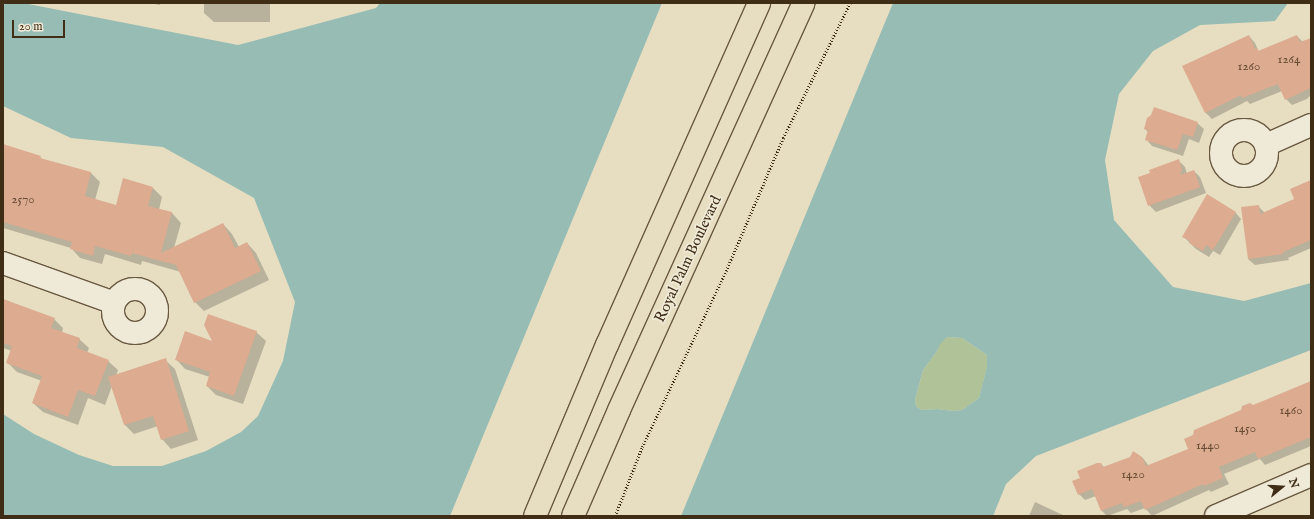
<!DOCTYPE html>
<style>
body{margin:0}
#map{position:relative;width:1314px;height:519px;overflow:hidden;background:#e7dec2;font-family:"IM FELL English",serif}
div>[style]{position:absolute}
.green>*{inset:0;background:#afc298}
.water>*{inset:0;background:#97bcb4}
.shadow>*{inset:0;background:#0003}
.building>*{inset:0;background:#dcab90}
.path>*{height:2.5px;margin-top:-1.25px;transform-origin:0;background:repeating-linear-gradient(90deg,#402d16 0 1px,transparent 0 3px)}
.roads{filter:drop-shadow(1px 0 #6a5941) drop-shadow(-1px 0 #6a5941) drop-shadow(0 1px #6a5941) drop-shadow(0 -1px #6a5941)}
.minor>*{height:22px;margin:-11px;padding:0 11px;transform-origin:11px;border-radius:11px;background:#efead7}
.minor>.ring{margin:-11px;padding:0;box-sizing:content-box;background:none;border:22px solid #efead7;border-radius:50%}
.major>*{height:22px;margin:-11px;padding:0 11px;transform-origin:11px;border-radius:11px;background:#e7dec2}
span{translate:-50% -50%;white-space:nowrap;text-align:center;line-height:1.15;-webkit-text-stroke:3.5px #efead7;paint-order:stroke}
.number-label{font-size:13px;color:#674c34}
.number-label span{-webkit-text-stroke-width:0}
.street-label{font-size:15px;color:#402d16}
.frame{position:absolute;inset:0;border:4px solid #402d16;pointer-events:none}
.north{position:absolute;left:1262px;top:467px;width:40px;height:40px;-webkit-text-stroke:3px #efead7;paint-order:stroke;rotate:72deg;font-size:11px;font-weight:700;line-height:16px;text-align:center;color:#402d16}
.north::after{content:'';display:block;margin:auto;width:14px;height:18px;background:#402d16;clip-path:polygon(50% 0,100% 100%,50% 72%,0 100%)}
.scale{position:absolute;left:12px;top:20px;width:53px;height:18px;box-sizing:border-box;border:2px solid #402d16;border-top:0;padding-left:5px;font-size:12px;line-height:14px;white-space:nowrap;color:#402d16;-webkit-text-stroke:3px #efead7;paint-order:stroke}
</style>
<div id="map">
<div class="green">
<i style="clip-path:polygon(947px 337px,962px 338px,987px 355px,987px 368px,979px 398px,962px 410px,953px 411px,937px 409px,921px 410px,916px 406px,915px 400px,923px 370px,937px 351px,939px 344px)"></i>
</div>
<div class="water">
<i style="clip-path:polygon(6px 3px,23px 3px,238px 45px,376px 8px,380px 3px,662px 3px,450px 516px,3px 516px,3px 414px,34px 434px,79px 455px,113px 466px,162px 466px,206px 451px,241px 432px,258px 416px,283px 361px,295px 302px,254px 198px,163px 147px,71px 138px,3px 106px,3px 6px)"></i>
<i style="clip-path:polygon(evenodd,893px 3px,1288px 3px,1275px 21px,1200px 25px,1153px 51px,1119px 94px,1105px 160px,1114px 220px,1173px 287px,1244px 301px,1311px 283px,1311px 350px,1036px 456px,1006px 484px,993px 516px,681px 516px,893px 3px,947px 337px,962px 338px,987px 355px,987px 367px,979px 398px,962px 410px,953px 411px,937px 409px,921px 410px,916px 406px,915px 400px,923px 370px,937px 351px,940px 344px,947px 337px)"></i>
</div>
<div class="shadow">
<i style="clip-path:polygon(149px 3px,160px 3px,160px 5px)"></i>
<i style="clip-path:polygon(204px 3px,270px 3px,270px 22px,214px 22px,204px 13px)"></i>
<i style="clip-path:polygon(1249px 36px,1255px 43px,1259px 52px,1297px 36px,1303px 42px,1311px 39px,1311px 95px,1307px 99px,1292px 105px,1286px 99px,1282px 91px,1250px 104px,1247px 101px,1212px 119px,1205px 112px)"></i>
<i style="clip-path:polygon(1197px 123px,1204px 129px,1199px 143px,1189px 139px,1183px 156px,1152px 146px,1146px 139px,1148px 132px,1145px 129px)"></i>
<i style="clip-path:polygon(3px 145px,40px 157px,43px 160px,91px 173px,100px 182px,95px 200px,117px 206px,153px 188px,162px 197px,159px 210px,172px 213px,181px 223px,174px 248px,223px 224px,232px 234px,239px 247px,247px 243px,256px 253px,269px 280px,204px 311px,195px 302px,181px 272px,142px 261px,141px 265px,105px 254px,102px 264px,80px 258px,71px 248px,3px 228px)"></i>
<i style="clip-path:polygon(1178px 160px,1185px 167px,1187px 174px,1194px 171px,1200px 177px,1206px 193px,1156px 212px,1149px 205px,1151px 173px)"></i>
<i style="clip-path:polygon(1311px 181px,1311px 248px,1288px 258px,1289px 260px,1255px 265px,1248px 259px,1258px 206px,1265px 213px,1296px 200px)"></i>
<i style="clip-path:polygon(1235px 212px,1241px 219px,1220px 255px,1213px 251px,1209px 257px,1196px 249px,1184px 237px)"></i>
<i style="clip-path:polygon(3px 299px,54px 319px,63px 328px,62px 333px,79px 339px,89px 348px,87px 353px,108px 361px,118px 370px,116px 376px,165px 360px,175px 369px,198px 440px,171px 449px,162px 439px,158px 426px,134px 434px,125px 425px,112px 386px,105px 405px,88px 398px,78px 425px,43px 412px,33px 403px,42px 381px,17px 372px,8px 363px,12px 351px,3px 348px)"></i>
<i style="clip-path:polygon(256px 332px,266px 341px,243px 404px,216px 395px,207px 386px,210px 377px,185px 369px,176px 359px,214px 343px)"></i>
<i style="clip-path:polygon(1311px 382px,1311px 446px,1265px 465px,1260px 459px,1224px 474px,1229px 484px,1211px 492px,1209px 490px,1152px 516px,1145px 508px,1131px 513px,1127px 509px,1107px 516px,1102px 511px,1096px 496px,1085px 500px,1079px 494px,1081px 479px,1101px 464px,1105px 468px,1142px 457px,1149px 466px,1190px 449px,1253px 406px)"></i>
<i style="clip-path:polygon(1035px 502px,1065px 516px,1029px 516px)"></i>
</div>
<div class="building">
<i style="clip-path:polygon(1249px 35px,1255px 49px,1257px 48px,1258px 51px,1297px 35px,1300px 42px,1311px 38px,1311px 88px,1285px 100px,1278px 84px,1242px 98px,1241px 95px,1205px 113px,1182px 66px)"></i>
<i style="clip-path:polygon(1154px 107px,1198px 122px,1193px 137px,1183px 134px,1177px 150px,1145px 140px,1148px 130px,1144px 129px,1147px 118px,1151px 115px)"></i>
<i style="clip-path:polygon(3px 144px,41px 156px,40px 158px,91px 172px,85px 196px,116px 205px,123px 178px,153px 187px,148px 206px,172px 212px,161px 253px,223px 223px,235px 248px,247px 242px,261px 271px,194px 303px,176px 265px,132px 253px,131px 256px,95px 246px,93px 256px,70px 249px,72px 242px,3px 222px)"></i>
<i style="clip-path:polygon(1179px 159px,1182px 169px,1180px 175px,1194px 170px,1200px 187px,1148px 206px,1138px 177px,1150px 173px,1149px 170px)"></i>
<i style="clip-path:polygon(1311px 180px,1311px 240px,1283px 252px,1283px 254px,1248px 259px,1241px 207px,1259px 205px,1260px 214px,1294px 199px,1290px 189px)"></i>
<i style="clip-path:polygon(1207px 194px,1236px 212px,1213px 250px,1206px 245px,1203px 251px,1189px 243px,1190px 241px,1182px 237px)"></i>
<i style="clip-path:polygon(3px 299px,55px 318px,51px 328px,80px 338px,77px 348px,109px 360px,95px 396px,78px 390px,68px 417px,32px 403px,42px 376px,6px 363px,12px 346px,3px 343px)"></i>
<i style="clip-path:polygon(208px 314px,257px 331px,234px 396px,206px 386px,210px 372px,175px 360px,185px 331px,212px 341px,204px 325px)"></i>
<i style="clip-path:polygon(166px 358px,189px 431px,161px 440px,153px 416px,124px 425px,108px 377px)"></i>
<i style="clip-path:polygon(1311px 381px,1311px 437px,1258px 459px,1255px 452px,1219px 467px,1223px 478px,1204px 486px,1203px 484px,1145px 510px,1141px 501px,1124px 507px,1122px 503px,1101px 511px,1092px 489px,1078px 495px,1072px 481px,1080px 478px,1077px 471px,1097px 463px,1101px 463px,1103px 467px,1130px 457px,1133px 451px,1142px 457px,1146px 466px,1188px 449px,1184px 439px,1193px 435px,1194px 430px,1241px 410px,1242px 406px,1250px 403px,1253px 405px)"></i>
</div>
<div class="path">
<i style="left:615px;top:516px;width:74px;rotate:-68.6deg"></i>
<i style="left:642px;top:447px;width:195px;rotate:-64.5deg"></i>
<i style="left:726px;top:271px;width:145px;rotate:-66.8deg"></i>
<i style="left:783px;top:138px;width:151px;rotate:-63.6deg"></i>
</div>
<div class="roads">
<div class="minor">
<i class="ring" style="left:1221px;top:130px;width:24px;height:24px"></i>
<i style="left:1266px;top:145px;width:49px;rotate:-24deg"></i>
<i style="left:3px;top:263px;width:118px;rotate:19.8deg"></i>
<i class="ring" style="left:113px;top:289px;width:22px;height:22px"></i>
<i style="left:1216px;top:516px;width:103px;rotate:-23.3deg"></i>
</div>
<div class="major">
<i style="left:535px;top:516px;width:186px;rotate:-67.2deg"></i>
<i style="left:607px;top:345px;width:374px;rotate:-66deg"></i>
<i style="left:573px;top:516px;width:116px;rotate:-66.5deg"></i>
<i style="left:619px;top:410px;width:447px;rotate:-65.6deg"></i>
</div>
</div>
<div class="number-label">
<span style="left:1289px;top:60px">1264</span>
<span style="left:1249px;top:67px">1260</span>
<span style="left:23px;top:200px">2570</span>
<span style="left:1291px;top:411px">1460</span>
<span style="left:1245px;top:429px">1450</span>
<span style="left:1208px;top:446px">1440</span>
<span style="left:1133px;top:475px">1420</span>
</div>
<div class="street-label">
<span style="left:688px;top:259px;rotate:-65deg">Royal Palm Boulevard</span>
</div>
<div class="frame"></div>
<div class="north">N</div>
<div class="scale">20 m</div>
</div>
